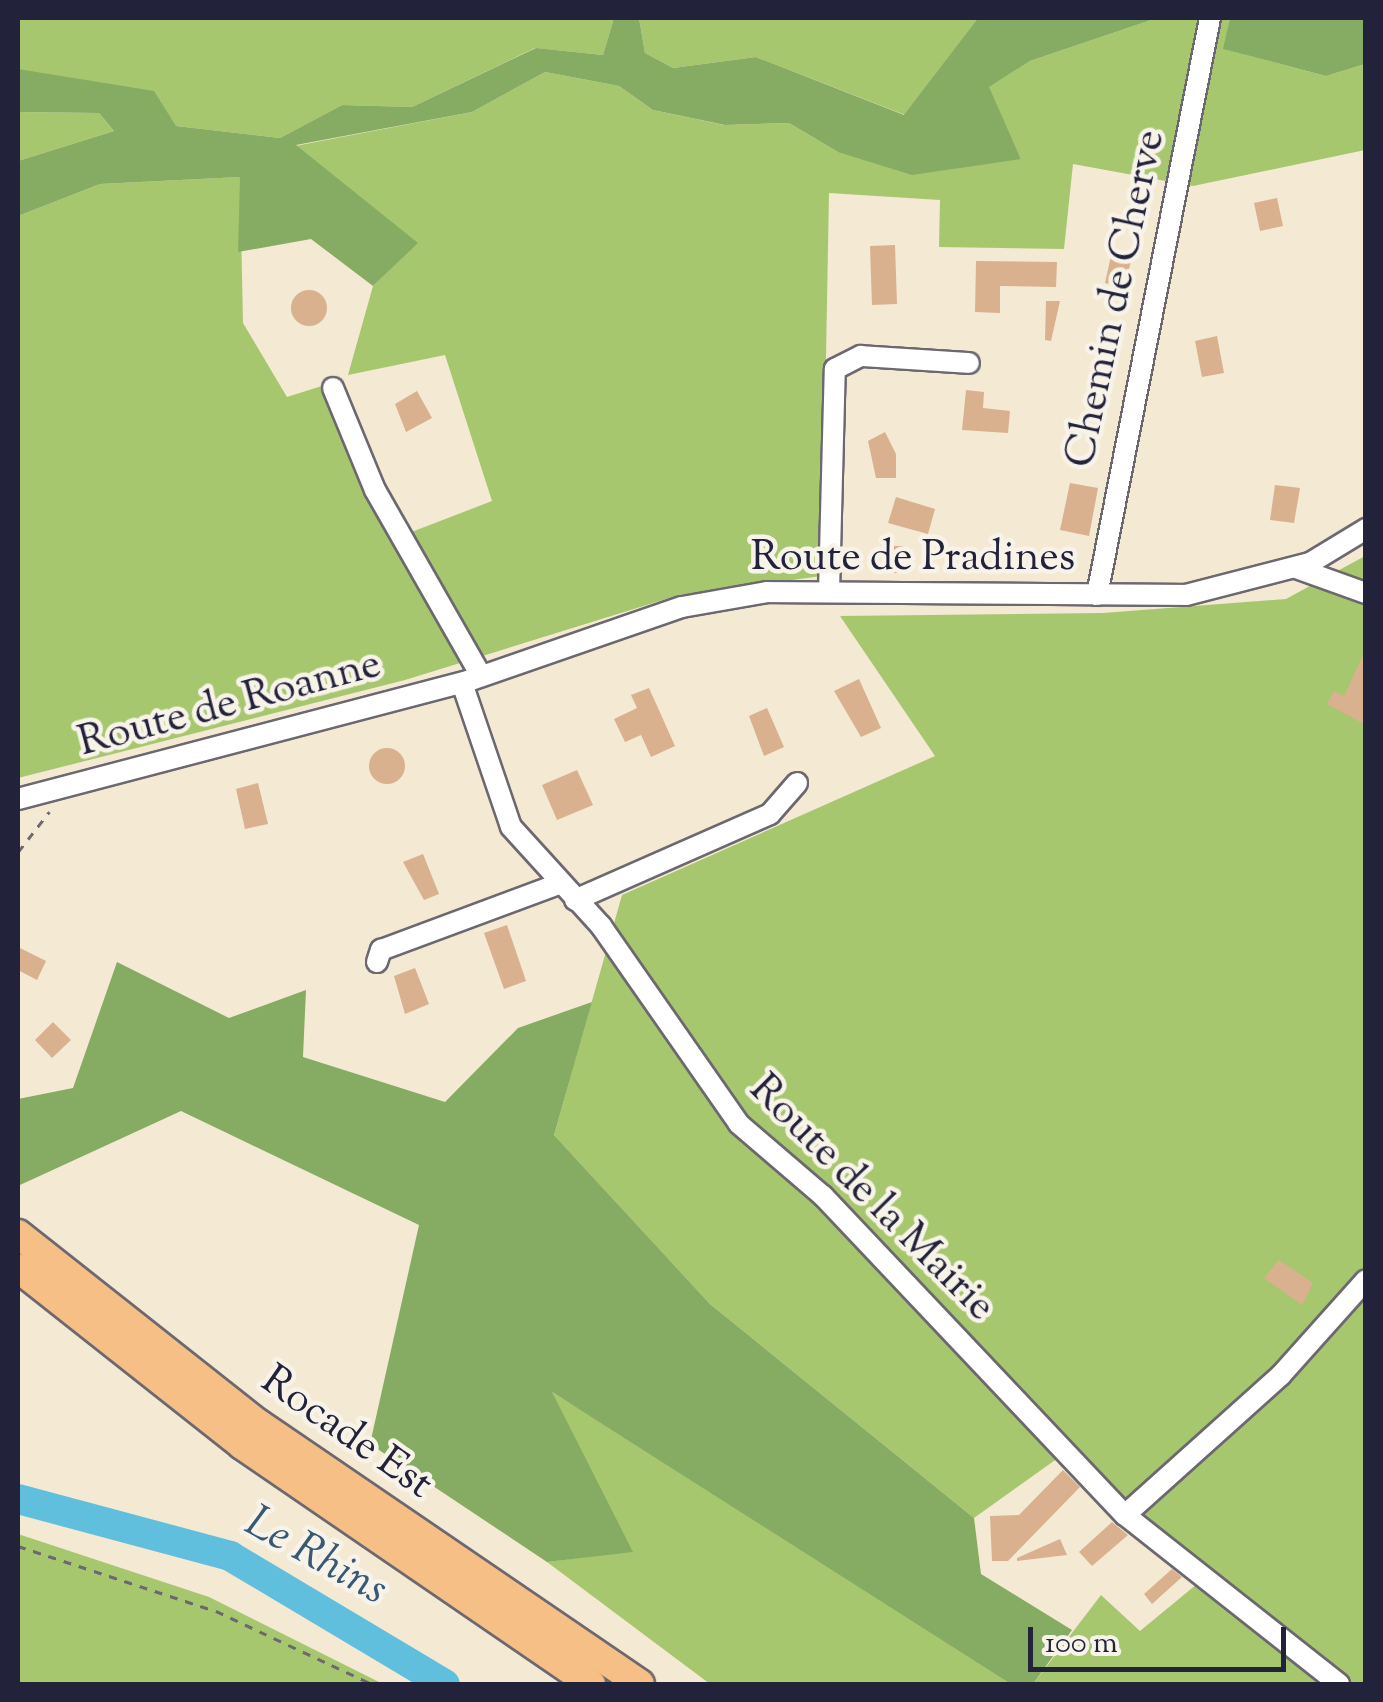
<!DOCTYPE html>
<style>
body{margin:0}
#map{position:relative;width:1383px;height:1702px;overflow:hidden;background:#f4e9d3;font-family:"Sorts Mill Goudy",serif}
div>[style]{position:absolute}
.green>*{inset:0;background:#a7c76f}
.forest>*{inset:0;background:#85ac62}
.river>*{height:30px;margin:-15px;padding:0 15px;transform-origin:15px;border-radius:15px;background:#5fbfdd}
.building>*{inset:0;background:#d9b18f}
.round{border-radius:50%}
.path>*{height:2.5px;margin-top:-1.25px;transform-origin:0;background:repeating-linear-gradient(90deg,#6c6870 0 8px,transparent 0 16px)}
.roads{filter:drop-shadow(2px 0 #6c6870) drop-shadow(-2px 0 #6c6870) drop-shadow(0 2px #6c6870) drop-shadow(0 -2px #6c6870)}
.minor>*{height:20px;margin:-10px;padding:0 10px;transform-origin:10px;border-radius:10px;background:#fff}
.highway>*{height:28px;margin:-14px;padding:0 14px;transform-origin:14px;border-radius:14px;background:#f5bf86}
span{translate:-50% -50%;white-space:nowrap;text-align:center;line-height:1.15;-webkit-text-stroke:9px #f7f3e8;paint-order:stroke}
.street-label{font-size:42px;color:#22223b}
.water-label{font-size:45px;color:#375974;font-style:italic}
.frame{position:absolute;inset:0;border:20px solid #22223b;pointer-events:none}
.scale{position:absolute;left:1028px;top:1627px;width:258px;height:45px;box-sizing:border-box;border:5px solid #22223b;border-top:0;padding-left:12px;font-size:30px;line-height:35px;white-space:nowrap;color:#22223b;-webkit-text-stroke:8px #f7f3e8;paint-order:stroke}
</style>
<div id="map">
<div class="green">
<i style="clip-path:polygon(18px 18px,614px 18px,603px 55px,535px 48px,412px 107px,342px 105px,280px 138px,176px 126px,18px 69px)"></i>
<i style="clip-path:polygon(639px 18px,978px 18px,905px 115px,756px 57px,673px 68px,645px 53px)"></i>
<i style="clip-path:polygon(1157px 18px,1230px 18px,1224px 49px,1326px 76px,1365px 64px,1365px 150px,1193px 186px,1073px 164px,1064px 249px,939px 247px,940px 200px,829px 193px,822px 576px,679px 595px,405px 680px,18px 778px,18px 216px,100px 184px,240px 177px,243px 323px,287px 397px,325px 385px,396px 538px,492px 501px,445px 355px,348px 375px,373px 286px,417px 243px,295px 146px,472px 112px,545px 72px,619px 86px,653px 110px,724px 125px,789px 123px,838px 152px,1021px 159px,988px 87px,1030px 61px)"></i>
<i style="clip-path:polygon(18px 112px,99px 113px,114px 131px,18px 161px)"></i>
<i style="clip-path:polygon(1365px 556px,1365px 1684px,1033px 1684px,1101px 1595px,1140px 1631px,1197px 1584px,1058px 1458px,974px 1518px,710px 1304px,554px 1135px,622px 895px,935px 756px,840px 616px,1103px 613px,1286px 599px)"></i>
<i style="clip-path:polygon(550px 1391px,919px 1618px,1011px 1684px,710px 1684px,547px 1562px,632px 1551px)"></i>
<i style="clip-path:polygon(18px 1534px,209px 1597px,383px 1684px,18px 1684px)"></i>
</div>
<div class="forest">
<i style="clip-path:polygon(614px 18px,639px 18px,645px 53px,673px 68px,756px 57px,904px 115px,978px 18px,1157px 18px,1030px 61px,989px 87px,1021px 159px,912px 175px,838px 152px,789px 123px,725px 125px,653px 110px,619px 86px,545px 72px,472px 112px,296px 145px,418px 243px,373px 286px,311px 239px,238px 252px,240px 177px,100px 184px,18px 216px,18px 161px,114px 131px,99px 113px,18px 112px,18px 69px,154px 91px,176px 126px,280px 138px,342px 105px,412px 107px,536px 48px,603px 55px)"></i>
<i style="clip-path:polygon(1230px 18px,1365px 18px,1365px 64px,1326px 76px,1223px 49px)"></i>
<i style="clip-path:polygon(117px 962px,229px 1018px,306px 990px,303px 1057px,445px 1102px,518px 1028px,592px 1002px,554px 1135px,710px 1304px,974px 1518px,981px 1574px,1072px 1630px,1033px 1684px,1011px 1684px,552px 1392px,633px 1552px,547px 1562px,370px 1444px,419px 1225px,181px 1111px,20px 1185px,18px 1099px,73px 1088px)"></i>
</div>
<div class="river">
<i style="left:18px;top:1499px;width:220px;rotate:15deg"></i>
<i style="left:230px;top:1556px;width:250px;rotate:30.8deg"></i>
</div>
<div class="building">
<i style="clip-path:polygon(1277px 198px,1283px 226px,1260px 231px,1254px 203px)"></i>
<i style="clip-path:polygon(895px 245px,897px 304px,872px 305px,870px 246px)"></i>
<i style="clip-path:polygon(1112px 251px,1132px 256px,1125px 287px,1105px 283px)"></i>
<i style="clip-path:polygon(976px 261px,1057px 262px,1056px 287px,1000px 286px,1000px 313px,975px 312px)"></i>
<i class="round" style="left:291px;top:290px;width:36px;height:36px"></i>
<i style="clip-path:polygon(1046px 301px,1060px 301px,1051px 341px,1045px 340px)"></i>
<i style="clip-path:polygon(1217px 336px,1224px 373px,1202px 377px,1195px 341px)"></i>
<i style="clip-path:polygon(966px 390px,984px 392px,983px 408px,1010px 411px,1008px 433px,962px 430px)"></i>
<i style="clip-path:polygon(417px 391px,432px 418px,406px 432px,395px 404px)"></i>
<i style="clip-path:polygon(885px 432px,896px 454px,896px 478px,876px 478px,868px 441px)"></i>
<i style="clip-path:polygon(1070px 483px,1098px 488px,1089px 536px,1060px 530px)"></i>
<i style="clip-path:polygon(1275px 485px,1300px 488px,1294px 523px,1270px 520px)"></i>
<i style="clip-path:polygon(896px 497px,935px 509px,928px 534px,888px 523px)"></i>
<i style="clip-path:polygon(889px 546px,903px 546px,902px 573px,888px 573px)"></i>
<i style="clip-path:polygon(1366px 649px,1366px 725px,1327px 704px,1334px 691px,1344px 696px)"></i>
<i style="clip-path:polygon(859px 679px,881px 728px,861px 737px,834px 691px)"></i>
<i style="clip-path:polygon(649px 688px,675px 746px,651px 757px,641px 735px,625px 742px,614px 719px,637px 708px,631px 695px)"></i>
<i style="clip-path:polygon(767px 708px,784px 747px,764px 756px,749px 716px)"></i>
<i class="round" style="left:369px;top:748px;width:36px;height:36px"></i>
<i style="clip-path:polygon(577px 770px,593px 805px,557px 820px,542px 785px)"></i>
<i style="clip-path:polygon(258px 783px,268px 824px,245px 829px,236px 789px)"></i>
<i style="clip-path:polygon(423px 854px,439px 894px,424px 900px,403px 862px)"></i>
<i style="clip-path:polygon(507px 925px,526px 981px,504px 989px,484px 933px)"></i>
<i style="clip-path:polygon(18px 947px,46px 961px,37px 980px,18px 970px)"></i>
<i style="clip-path:polygon(415px 968px,429px 1004px,405px 1014px,394px 976px)"></i>
<i style="clip-path:polygon(53px 1022px,71px 1040px,52px 1058px,35px 1040px)"></i>
<i style="clip-path:polygon(1279px 1260px,1313px 1283px,1302px 1305px,1264px 1278px)"></i>
<i style="clip-path:polygon(1063px 1470px,1080px 1487px,1008px 1561px,992px 1561px,990px 1516px,1019px 1515px)"></i>
<i style="clip-path:polygon(1112px 1522px,1128px 1535px,1092px 1566px,1079px 1552px)"></i>
<i style="clip-path:polygon(1060px 1539px,1067px 1555px,1017px 1561px,1017px 1558px)"></i>
<i style="clip-path:polygon(1172px 1569px,1182px 1577px,1152px 1604px,1144px 1594px)"></i>
</div>
<div class="path">
<i style="left:18px;top:852px;width:51px;rotate:-52.2deg"></i>
<i style="left:18px;top:1546px;width:208px;rotate:18.2deg"></i>
<i style="left:216px;top:1611px;width:172px;rotate:25.1deg"></i>
</div>
<div class="roads">
<div class="minor">
<i style="left:333px;top:388px;width:110px;rotate:67.6deg"></i>
<i style="left:375px;top:490px;width:214px;rotate:60.3deg"></i>
<i style="left:1296px;top:568px;width:74px;rotate:19.7deg"></i>
<i style="left:829px;top:591px;width:222px;rotate:-88.5deg"></i>
<i style="left:835px;top:369px;width:29px;rotate:-27deg"></i>
<i style="left:861px;top:356px;width:108px;rotate:3.7deg"></i>
<i style="left:1097px;top:595px;width:588px;rotate:-78.92deg"></i>
<i style="left:462px;top:683px;width:152px;rotate:71.2deg"></i>
<i style="left:511px;top:827px;width:134px;rotate:47.7deg"></i>
<i style="left:601px;top:926px;width:241px;rotate:55.1deg"></i>
<i style="left:739px;top:1124px;width:111px;rotate:40.6deg"></i>
<i style="left:823px;top:1196px;width:439px;rotate:46.6deg"></i>
<i style="left:1125px;top:1515px;width:273px;rotate:38.3deg"></i>
<i style="left:18px;top:799px;width:465px;rotate:-14.7deg"></i>
<i style="left:468px;top:681px;width:226px;rotate:-19.1deg"></i>
<i style="left:682px;top:607px;width:86px;rotate:-10deg"></i>
<i style="left:767px;top:592px;width:419px;rotate:0.4deg"></i>
<i style="left:1186px;top:595px;width:128px;rotate:-14.5deg"></i>
<i style="left:1310px;top:563px;width:66px;rotate:-31.3deg"></i>
<i style="left:575px;top:900px;width:213px;rotate:-23.8deg"></i>
<i style="left:770px;top:814px;width:41px;rotate:-48.9deg"></i>
<i style="left:377px;top:962px;width:13px;rotate:-72deg"></i>
<i style="left:381px;top:950px;width:187px;rotate:-20.4deg"></i>
<i style="left:1125px;top:1515px;width:210px;rotate:-41.9deg"></i>
<i style="left:1281px;top:1375px;width:127px;rotate:-48.2deg"></i>
</div>
<div class="highway">
<i style="left:18px;top:1234px;width:307px;rotate:38.3deg"></i>
<i style="left:259px;top:1424px;width:461px;rotate:34.3deg"></i>
<i style="left:18px;top:1268px;width:285px;rotate:38.3deg"></i>
<i style="left:242px;top:1445px;width:423px;rotate:34.4deg"></i>
</div>
</div>
<div class="street-label">
<span style="left:1117px;top:299px;rotate:-78deg">Chemin de Cherve</span>
<span style="left:913px;top:559px">Route de Pradines</span>
<span style="left:230px;top:705px;rotate:-15deg">Route de Roanne</span>
<span style="left:871px;top:1199px;rotate:45deg">Route de la Mairie</span>
<span style="left:346px;top:1434px;rotate:35deg">Rocade Est</span>
</div>
<div class="water-label">
<span style="left:315px;top:1558px;rotate:29deg">Le Rhins</span>
</div>
<div class="frame"></div>
<div class="scale">100 m</div>
</div>
